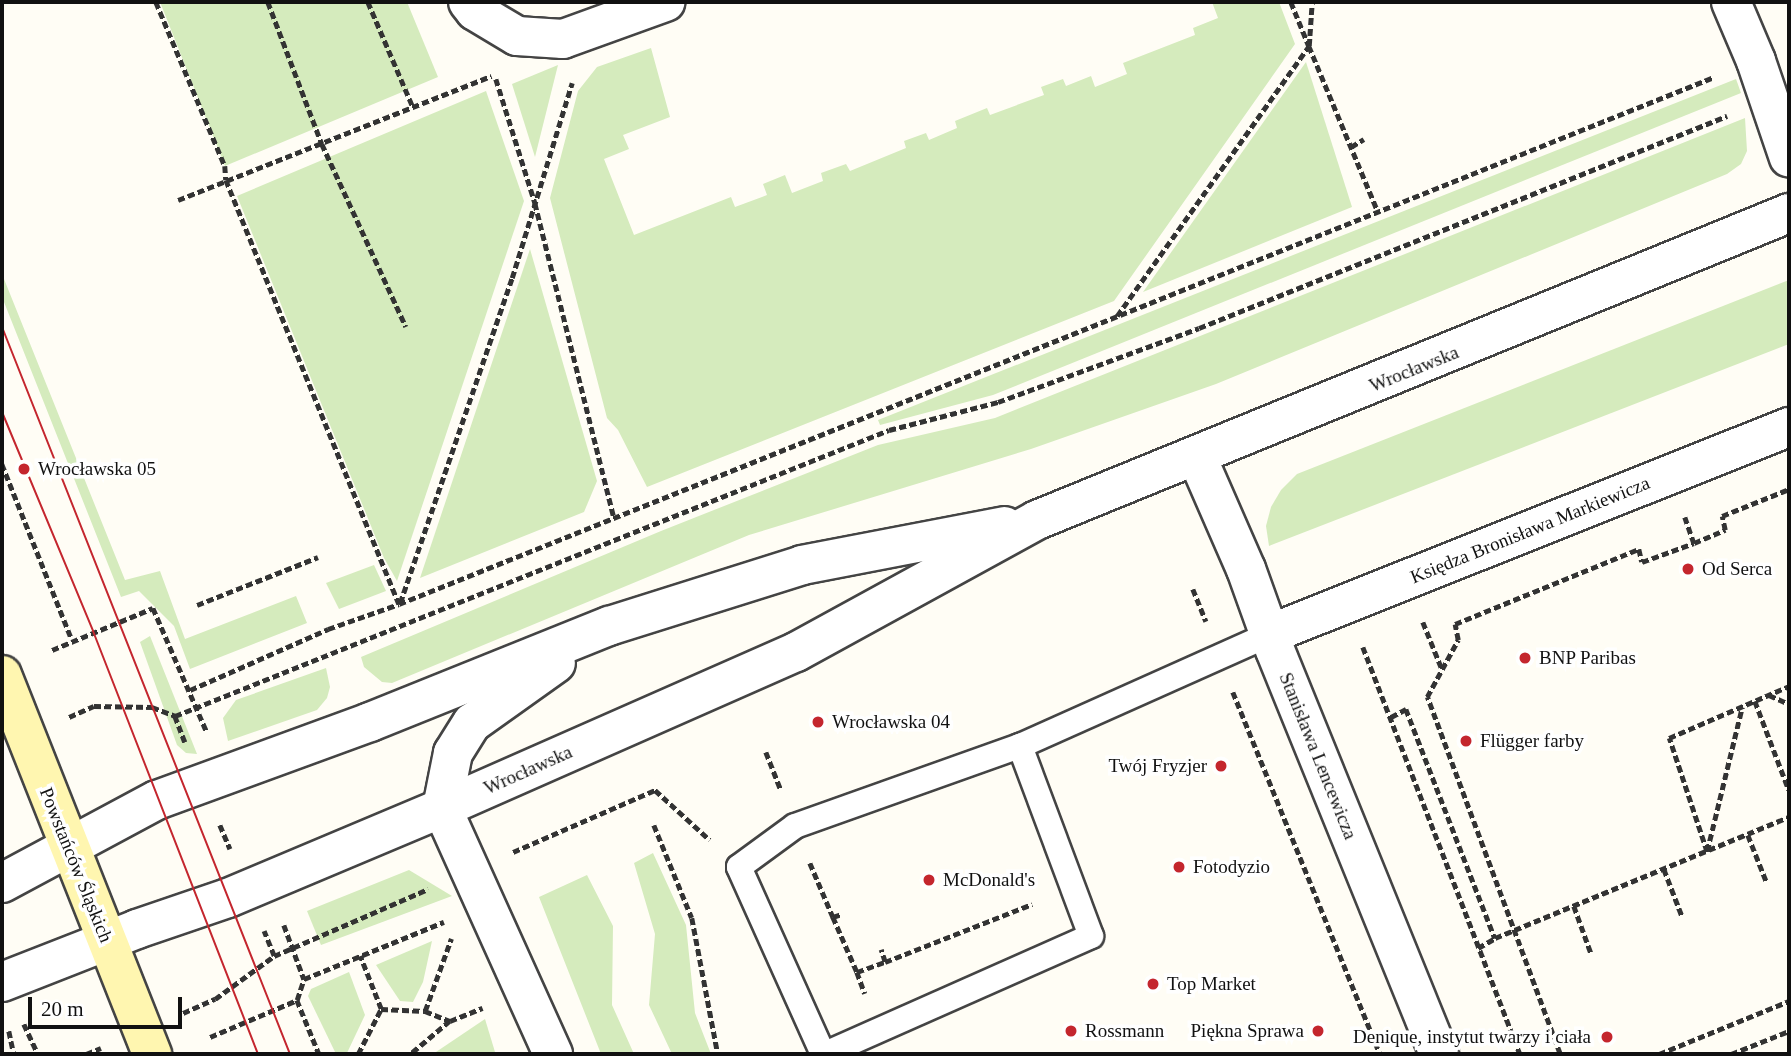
<!DOCTYPE html>
<meta charset="utf-8">
<style>
body{margin:0}
#map{position:relative;width:1791px;height:1056px;overflow:hidden;background:#fffdf5;font-family:"Times New Roman",serif}
div>[style]{position:absolute}
.green>*{inset:0;background:#d5ebbd}
.path>*{height:4.5px;margin-top:-2.25px;transform-origin:0;background:repeating-linear-gradient(90deg,#333 0 7px,transparent 0 10.5px)}
.roads{filter:drop-shadow(2px 0 #444) drop-shadow(-2px 0 #444) drop-shadow(0 2px #444) drop-shadow(0 -2px #444)}
.service>*{height:24px;margin:-12px;padding:0 12px;transform-origin:12px;border-radius:12px;background:#fff}
.minor>*{height:38px;margin:-19px;padding:0 19px;transform-origin:19px;border-radius:19px;background:#fff}
.tertiary>*{height:38px;margin:-19px;padding:0 19px;transform-origin:19px;border-radius:19px;background:#fff}
.secondary>*{height:38px;margin:-19px;padding:0 19px;transform-origin:19px;border-radius:19px;background:#fff6b0}
.tram>*{height:2px;margin:-1px;padding:0 1px;transform-origin:1px;border-radius:1px;background:#c4262e}
.dots>*{width:19px;height:19px;translate:-50% -50%;box-sizing:border-box;border:4px solid #fff;border-radius:50%}
span{translate:-50% -50%;white-space:nowrap;text-align:center;line-height:1.15;-webkit-text-stroke:7px #fff;paint-order:stroke}
.street-label{font-size:19px;color:#111}
.poi-label{font-size:19px;color:#111}
.left{translate:0 -50%;text-align:left}
.right{translate:-100% -50%;text-align:right}
.frame{position:absolute;inset:0;border:4px solid #111;pointer-events:none}
.scale{position:absolute;left:28px;top:997px;width:154px;height:32px;box-sizing:border-box;border:4px solid #111;border-top:0;padding-left:9px;font-size:21px;line-height:24px;white-space:nowrap;color:#111;-webkit-text-stroke:5px #fff;paint-order:stroke}
</style>
<div id="map">
<div class="green">
<i style="clip-path:polygon(160px 2px,407px 2px,438px 77px,225px 166px)"></i>
<i style="clip-path:polygon(1212px 2px,1279px 2px,1295px 44px,1114px 301px,647px 487px,618px 430px,607px 418px,550px 198px,578px 91px,597px 67px,651px 48px,670px 117px,623px 135px,629px 149px,604px 159px,634px 235px,731px 197px,735px 207px,767px 195px,763px 184px,785px 175px,792px 193px,823px 181px,821px 173px,846px 164px,850px 171px,906px 148px,904px 141px,926px 133px,929px 140px,957px 128px,955px 121px,987px 108px,990px 115px,1044px 95px,1041px 87px,1063px 79px,1066px 86px,1091px 76px,1095px 87px,1127px 74px,1123px 63px,1195px 35px,1193px 28px,1218px 18px)"></i>
<i style="clip-path:polygon(1306px 62px,1352px 207px,1143px 292px)"></i>
<i style="clip-path:polygon(558px 65px,535px 157px,512px 84px)"></i>
<i style="clip-path:polygon(1736px 79px,1741px 93px,993px 395px,880px 425px,878px 420px)"></i>
<i style="clip-path:polygon(486px 91px,524px 201px,397px 581px,384px 558px,237px 196px)"></i>
<i style="clip-path:polygon(1745px 118px,1747px 151px,1741px 164px,1727px 174px,1216px 384px,1031px 449px,749px 535px,392px 683px,382px 682px,364px 667px,361px 657px,661px 531px,878px 445px,995px 418px)"></i>
<i style="clip-path:polygon(530px 249px,597px 481px,584px 512px,420px 578px)"></i>
<i style="clip-path:polygon(2px 274px,125px 580px,160px 571px,185px 639px,296px 596px,307px 623px,190px 669px,174px 626px,139px 591px,121px 597px,2px 297px)"></i>
<i style="clip-path:polygon(1789px 280px,1789px 344px,1269px 546px,1266px 526px,1271px 507px,1281px 490px,1297px 474px)"></i>
<i style="clip-path:polygon(374px 565px,386px 591px,339px 609px,326px 583px)"></i>
<i style="clip-path:polygon(150px 636px,197px 754px,186px 753px,177px 745px,140px 642px)"></i>
<i style="clip-path:polygon(326px 668px,330px 687px,327px 698px,317px 710px,228px 741px,223px 718px,236px 700px)"></i>
<i style="clip-path:polygon(653px 853px,686px 925px,695px 1013px,711px 1054px,672px 1054px,649px 1005px,655px 934px,634px 863px)"></i>
<i style="clip-path:polygon(409px 870px,452px 896px,321px 945px,307px 911px)"></i>
<i style="clip-path:polygon(587px 875px,613px 926px,612px 1005px,634px 1054px,601px 1054px,539px 897px)"></i>
<i style="clip-path:polygon(432px 941px,423px 982px,413px 1002px,400px 1001px,376px 965px)"></i>
<i style="clip-path:polygon(349px 972px,365px 1015px,347px 1053px,336px 1054px,308px 996px,311px 989px)"></i>
<i style="clip-path:polygon(485px 1019px,495px 1052px,433px 1054px)"></i>
</div>
<div class="path">
<i style="left:156px;top:2px;width:178px;rotate:67.2deg"></i>
<i style="left:225px;top:166px;width:14px;rotate:86deg"></i>
<i style="left:226px;top:180px;width:458px;rotate:67.8deg"></i>
<i style="left:268px;top:2px;width:152px;rotate:69.2deg"></i>
<i style="left:322px;top:144px;width:201px;rotate:65.3deg"></i>
<i style="left:368px;top:2px;width:114px;rotate:66.8deg"></i>
<i style="left:1291px;top:2px;width:48px;rotate:67.8deg"></i>
<i style="left:1309px;top:46px;width:44px;rotate:-86.1deg"></i>
<i style="left:496px;top:79px;width:130px;rotate:72.5deg"></i>
<i style="left:535px;top:203px;width:325px;rotate:75.9deg"></i>
<i style="left:1351px;top:147px;width:15px;rotate:-32deg"></i>
<i style="left:178px;top:200px;width:337px;rotate:-21.6deg"></i>
<i style="left:1117px;top:316px;width:331px;rotate:-54.6deg"></i>
<i style="left:1309px;top:46px;width:180px;rotate:67.4deg"></i>
<i style="left:2px;top:464px;width:189px;rotate:68.3deg"></i>
<i style="left:1685px;top:517px;width:28px;rotate:71deg"></i>
<i style="left:1193px;top:589px;width:35px;rotate:68deg"></i>
<i style="left:400px;top:603px;width:344px;rotate:-71deg"></i>
<i style="left:512px;top:278px;width:204px;rotate:-72.9deg"></i>
<i style="left:197px;top:605px;width:130px;rotate:-21.6deg"></i>
<i style="left:1423px;top:622px;width:51px;rotate:68deg"></i>
<i style="left:1363px;top:647px;width:436px;rotate:68.9deg"></i>
<i style="left:52px;top:650px;width:109px;rotate:-22.6deg"></i>
<i style="left:153px;top:608px;width:135px;rotate:66.5deg"></i>
<i style="left:190px;top:690px;width:151px;rotate:-23.8deg"></i>
<i style="left:328px;top:629px;width:75px;rotate:-19.4deg"></i>
<i style="left:399px;top:604px;width:1417px;rotate:-21.84deg"></i>
<i style="left:1233px;top:692px;width:391px;rotate:67.9deg"></i>
<i style="left:1769px;top:695px;width:22px;rotate:24deg"></i>
<i style="left:1755px;top:701px;width:95px;rotate:69.1deg"></i>
<i style="left:175px;top:716px;width:769px;rotate:-21.83deg"></i>
<i style="left:889px;top:430px;width:113px;rotate:-14.4deg"></i>
<i style="left:998px;top:402px;width:214px;rotate:-20.2deg"></i>
<i style="left:1199px;top:328px;width:569px;rotate:-21.88deg"></i>
<i style="left:69px;top:717px;width:27px;rotate:-24deg"></i>
<i style="left:94px;top:706px;width:58px;rotate:1deg"></i>
<i style="left:152px;top:707px;width:25px;rotate:21deg"></i>
<i style="left:175px;top:716px;width:28px;rotate:69deg"></i>
<i style="left:1391px;top:717px;width:17px;rotate:-28deg"></i>
<i style="left:1406px;top:709px;width:246px;rotate:68.8deg"></i>
<i style="left:1495px;top:938px;width:318px;rotate:-22.4deg"></i>
<i style="left:766px;top:752px;width:41px;rotate:68.5deg"></i>
<i style="left:220px;top:825px;width:26px;rotate:67deg"></i>
<i style="left:654px;top:825px;width:100px;rotate:67.8deg"></i>
<i style="left:692px;top:918px;width:138px;rotate:79.2deg"></i>
<i style="left:1748px;top:835px;width:52px;rotate:68.4deg"></i>
<i style="left:1707px;top:851px;width:148px;rotate:-76.3deg"></i>
<i style="left:513px;top:852px;width:155px;rotate:-23.6deg"></i>
<i style="left:655px;top:790px;width:74px;rotate:42.3deg"></i>
<i style="left:1707px;top:852px;width:120px;rotate:-108.4deg"></i>
<i style="left:1669px;top:738px;width:131px;rotate:-23.4deg"></i>
<i style="left:810px;top:863px;width:59px;rotate:66.9deg"></i>
<i style="left:833px;top:917px;width:9px;rotate:-18deg"></i>
<i style="left:1664px;top:869px;width:50px;rotate:69deg"></i>
<i style="left:1574px;top:906px;width:50px;rotate:70.1deg"></i>
<i style="left:833px;top:917px;width:60px;rotate:66.4deg"></i>
<i style="left:857px;top:972px;width:30px;rotate:-20deg"></i>
<i style="left:885px;top:962px;width:13px;rotate:-108deg"></i>
<i style="left:284px;top:925px;width:58px;rotate:69.7deg"></i>
<i style="left:304px;top:979px;width:151px;rotate:-22.2deg"></i>
<i style="left:1478px;top:948px;width:20px;rotate:-30deg"></i>
<i style="left:274px;top:956px;width:168px;rotate:-23.5deg"></i>
<i style="left:885px;top:962px;width:158px;rotate:-21.5deg"></i>
<i style="left:857px;top:972px;width:23px;rotate:70deg"></i>
<i style="left:297px;top:1000px;width:58px;rotate:67.8deg"></i>
<i style="left:381px;top:1009px;width:44px;rotate:2.6deg"></i>
<i style="left:425px;top:1011px;width:27px;rotate:22deg"></i>
<i style="left:450px;top:1021px;width:51px;rotate:139.8deg"></i>
<i style="left:425px;top:1011px;width:77px;rotate:-70.1deg"></i>
<i style="left:183px;top:1013px;width:35px;rotate:-24deg"></i>
<i style="left:215px;top:999px;width:73px;rotate:-36.1deg"></i>
<i style="left:274px;top:956px;width:27px;rotate:-112deg"></i>
<i style="left:450px;top:1021px;width:35px;rotate:-22deg"></i>
<i style="left:24px;top:1024px;width:33px;rotate:65deg"></i>
<i style="left:9px;top:1031px;width:24px;rotate:78deg"></i>
<i style="left:210px;top:1037px;width:95px;rotate:-23deg"></i>
<i style="left:297px;top:1000px;width:22px;rotate:-72deg"></i>
<i style="left:86px;top:1054px;width:16px;rotate:-22deg"></i>
<i style="left:358px;top:1054px;width:51px;rotate:-62.9deg"></i>
<i style="left:381px;top:1009px;width:57px;rotate:-111.6deg"></i>
<i style="left:1560px;top:1054px;width:381px;rotate:-110.4deg"></i>
<i style="left:1427px;top:697px;width:65px;rotate:-61.5deg"></i>
<i style="left:1458px;top:640px;width:16px;rotate:-101deg"></i>
<i style="left:1455px;top:624px;width:199px;rotate:-22.2deg"></i>
<i style="left:1639px;top:549px;width:13px;rotate:77deg"></i>
<i style="left:1642px;top:562px;width:55px;rotate:-20.1deg"></i>
<i style="left:1694px;top:543px;width:34px;rotate:-23deg"></i>
<i style="left:1725px;top:530px;width:14px;rotate:-102deg"></i>
<i style="left:1722px;top:516px;width:72px;rotate:-21.9deg"></i>
<i style="left:1659px;top:1054px;width:140px;rotate:-22.2deg"></i>
<i style="left:1731px;top:1054px;width:62px;rotate:-21.6deg"></i>
</div>
<div class="roads">
<div class="service">
<i style="left:823px;top:1054px;width:205px;rotate:-114.2deg"></i>
<i style="left:739px;top:867px;width:69px;rotate:-36.2deg"></i>
<i style="left:795px;top:826px;width:239px;rotate:-19.6deg"></i>
<i style="left:1020px;top:746px;width:274px;rotate:-24.1deg"></i>
<i style="left:825px;top:1054px;width:291px;rotate:-23.9deg"></i>
<i style="left:1091px;top:936px;width:203px;rotate:-110.5deg"></i>
</div>
<div class="minor">
<i style="left:468px;top:2px;width:11px;rotate:52deg"></i>
<i style="left:475px;top:11px;width:49px;rotate:30.8deg"></i>
<i style="left:517px;top:36px;width:46px;rotate:3.7deg"></i>
<i style="left:563px;top:39px;width:109px;rotate:-19.9deg"></i>
<i style="left:1731px;top:2px;width:64px;rotate:67deg"></i>
<i style="left:1756px;top:61px;width:102px;rotate:71.2deg"></i>
<i style="left:1197px;top:457px;width:122px;rotate:66.4deg"></i>
<i style="left:1246px;top:569px;width:86px;rotate:70.3deg"></i>
<i style="left:1275px;top:650px;width:436px;rotate:67.9deg"></i>
<i style="left:1270px;top:634px;width:559px;rotate:-21.74deg"></i>
<i style="left:442px;top:808px;width:270px;rotate:65.7deg"></i>
</div>
<div class="tertiary">
<i style="left:442px;top:808px;width:56px;rotate:-78.7deg"></i>
<i style="left:453px;top:753px;width:36px;rotate:-58deg"></i>
<i style="left:472px;top:723px;width:103px;rotate:-35.5deg"></i>
<i style="left:2px;top:883px;width:176px;rotate:-28.2deg"></i>
<i style="left:157px;top:800px;width:227px;rotate:-20.1deg"></i>
<i style="left:370px;top:722px;width:258px;rotate:-21.9deg"></i>
<i style="left:609px;top:626px;width:202px;rotate:-17.5deg"></i>
<i style="left:802px;top:565px;width:206px;rotate:-10.9deg"></i>
<i style="left:2px;top:982px;width:145px;rotate:-21.4deg"></i>
<i style="left:137px;top:929px;width:96px;rotate:-18.8deg"></i>
<i style="left:228px;top:898px;width:232px;rotate:-22.8deg"></i>
<i style="left:442px;top:808px;width:387px;rotate:-23.8deg"></i>
<i style="left:796px;top:652px;width:275px;rotate:-28.7deg"></i>
<i style="left:1037px;top:520px;width:812px;rotate:-22.21deg"></i>
</div>
<div class="secondary">
<i style="left:2px;top:675px;width:408px;rotate:68.4deg"></i>
</div>
</div>
<div class="tram">
<i style="left:2px;top:327px;width:782px;rotate:68.39deg"></i>
<i style="left:2px;top:412px;width:237px;rotate:67.4deg"></i>
<i style="left:93px;top:631px;width:454px;rotate:68.7deg"></i>
</div>
<div class="dots">
<i style="left:24px;top:469px;background:#c4262e"></i>
<i style="left:1688px;top:569px;background:#c4262e"></i>
<i style="left:1525px;top:658px;background:#c4262e"></i>
<i style="left:818px;top:722px;background:#c4262e"></i>
<i style="left:1466px;top:741px;background:#c4262e"></i>
<i style="left:1221px;top:766px;background:#c4262e"></i>
<i style="left:1179px;top:867px;background:#c4262e"></i>
<i style="left:929px;top:880px;background:#c4262e"></i>
<i style="left:1153px;top:984px;background:#c4262e"></i>
<i style="left:1071px;top:1031px;background:#c4262e"></i>
<i style="left:1318px;top:1031px;background:#c4262e"></i>
<i style="left:1607px;top:1037px;background:#c4262e"></i>
</div>
<div class="street-label">
<span style="left:1414px;top:369px;rotate:-22deg">Wrocławska</span>
<span style="left:1530px;top:530px;rotate:-22deg">Księdza Bronisława Markiewicza</span>
<span style="left:1318px;top:756px;rotate:68deg">Stanisława Lencewicza</span>
<span style="left:528px;top:770px;rotate:-24deg">Wrocławska</span>
<span style="left:76px;top:865px;rotate:68deg">Powstańców Śląskich</span>
</div>
<div class="poi-label">
<span class="left" style="left:38px;top:469px">Wrocławska 05</span>
<span class="left" style="left:1702px;top:569px">Od Serca</span>
<span class="left" style="left:1539px;top:658px">BNP Paribas</span>
<span class="left" style="left:832px;top:722px">Wrocławska 04</span>
<span class="left" style="left:1480px;top:741px">Flügger farby</span>
<span class="right" style="left:1207px;top:766px">Twój Fryzjer</span>
<span class="left" style="left:1193px;top:867px">Fotodyzio</span>
<span class="left" style="left:943px;top:880px">McDonald's</span>
<span class="left" style="left:1167px;top:984px">Top Market</span>
<span class="left" style="left:1085px;top:1031px">Rossmann</span>
<span class="right" style="left:1304px;top:1031px">Piękna Sprawa</span>
<span class="right" style="left:1591px;top:1037px">Denique, instytut twarzy i ciała</span>
</div>
<div class="frame"></div>
<div class="scale">20 m</div>
</div>
